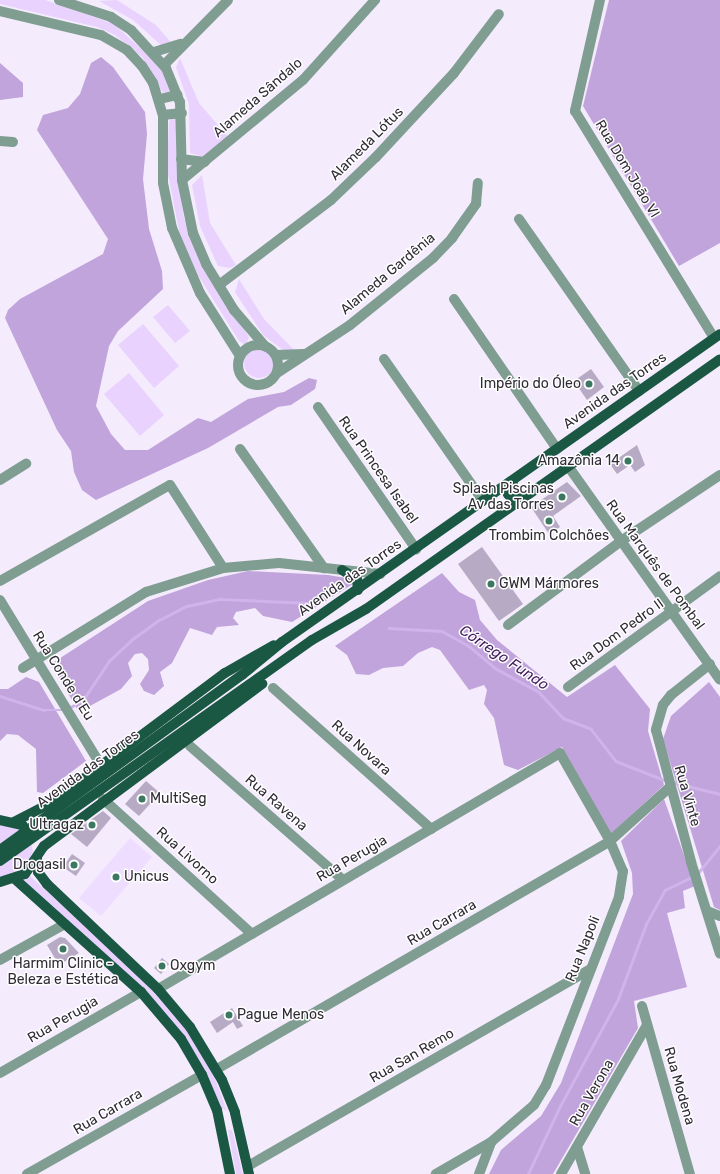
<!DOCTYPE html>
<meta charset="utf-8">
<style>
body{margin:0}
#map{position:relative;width:720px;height:1174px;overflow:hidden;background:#f4ebfc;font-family:Rubik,sans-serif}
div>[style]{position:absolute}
.built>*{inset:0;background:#edf}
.green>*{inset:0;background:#e9d3fe}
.round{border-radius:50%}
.forest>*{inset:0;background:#c1a4db}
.stream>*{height:2.5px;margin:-1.25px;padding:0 1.25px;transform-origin:1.25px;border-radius:1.25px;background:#d0b3eb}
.building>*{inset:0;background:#b7aac4}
.minor>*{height:10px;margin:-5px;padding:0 5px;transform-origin:5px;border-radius:5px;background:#7f9d90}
.minor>.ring{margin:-5px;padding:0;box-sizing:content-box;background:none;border:10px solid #7f9d90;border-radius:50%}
.major>*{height:10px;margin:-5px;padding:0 5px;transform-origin:5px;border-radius:5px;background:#1b5844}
.major-bridge>*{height:10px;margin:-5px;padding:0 5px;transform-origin:5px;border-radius:5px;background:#1b5844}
.dots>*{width:11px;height:11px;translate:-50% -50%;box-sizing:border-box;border:2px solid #fff;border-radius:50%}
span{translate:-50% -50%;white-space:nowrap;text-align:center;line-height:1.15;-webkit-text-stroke:3px #fff;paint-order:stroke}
.street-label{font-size:14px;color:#302b35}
.poi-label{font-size:14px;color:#302b35}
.right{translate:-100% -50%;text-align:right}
.left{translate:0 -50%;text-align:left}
.water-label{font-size:15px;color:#441e5f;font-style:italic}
</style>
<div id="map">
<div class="built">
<i style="clip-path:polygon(130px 838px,152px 857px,101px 916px,79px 898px)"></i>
</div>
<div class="green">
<i style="clip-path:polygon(0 0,45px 0,114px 24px,162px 68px,172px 92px,163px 93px,142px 57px,115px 35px,97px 27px,0 4px)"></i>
<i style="clip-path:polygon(117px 0,156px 25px,173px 45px,161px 45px,133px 20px,99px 1px)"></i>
<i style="clip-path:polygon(180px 58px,199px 103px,229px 138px,203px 157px,190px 153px,189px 104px,176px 67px)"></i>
<i style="clip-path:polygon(176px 117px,177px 173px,184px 218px,211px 279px,249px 337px,246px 345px,239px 341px,196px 272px,180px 236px,167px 169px,169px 121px)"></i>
<i style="clip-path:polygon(202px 175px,210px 223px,236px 265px,230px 268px,218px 266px,200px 226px,192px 185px)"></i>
<i style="clip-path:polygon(239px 279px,264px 319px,296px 352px,287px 353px,263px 335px,235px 292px)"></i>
<i style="clip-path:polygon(168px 305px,190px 331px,175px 343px,153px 317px)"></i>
<i style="clip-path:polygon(143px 324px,179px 366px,154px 388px,118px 345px)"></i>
<i class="round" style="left:244px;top:348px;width:30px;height:30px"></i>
<i style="clip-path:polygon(129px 373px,164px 415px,140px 436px,104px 394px)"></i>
<i style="clip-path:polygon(0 824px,15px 825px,30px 838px,33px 852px,24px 870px,5px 877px,0 876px)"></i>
<i style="clip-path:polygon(30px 876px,153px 989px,183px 1025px,212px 1071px,227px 1111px,221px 1108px,202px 1065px,185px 1039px,23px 880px)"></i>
<i style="clip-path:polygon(228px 1130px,232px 1130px,243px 1174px,236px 1174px)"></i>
</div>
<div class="forest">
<i style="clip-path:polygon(609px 0,720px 0,720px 243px,679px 266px,583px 106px)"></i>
<i style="clip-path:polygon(101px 57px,113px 67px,145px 112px,147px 134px,143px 179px,149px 229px,162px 271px,163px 289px,118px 331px,109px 346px,96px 406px,111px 434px,125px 450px,148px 450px,198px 418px,211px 422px,248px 399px,284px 392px,309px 378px,317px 380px,315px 389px,291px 405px,278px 407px,208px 448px,96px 500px,82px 490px,74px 472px,71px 451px,57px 430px,5px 318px,8px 310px,20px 299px,103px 254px,108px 239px,37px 130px,43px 115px,68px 108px,80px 94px,91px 63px)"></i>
<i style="clip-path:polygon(0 63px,23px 83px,23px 97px,0 100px)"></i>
<i style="clip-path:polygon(248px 571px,328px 575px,352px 579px,353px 584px,292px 622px,263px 616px,255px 608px,236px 612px,233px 618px,239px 625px,217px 627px,212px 635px,190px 628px,172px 663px,160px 672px,164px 686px,154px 695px,144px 691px,140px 684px,149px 670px,148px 659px,142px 653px,135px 654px,128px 663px,132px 676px,121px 689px,79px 712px,51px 664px,148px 601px,208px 580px)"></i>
<i style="clip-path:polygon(442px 573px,459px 592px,475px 600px,480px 620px,497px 640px,567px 697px,615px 665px,650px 709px,648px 731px,664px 785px,611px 834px,562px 747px,518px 770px,504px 765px,494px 718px,484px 704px,487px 690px,484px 685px,469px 690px,440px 650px,432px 647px,418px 653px,403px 666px,383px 668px,369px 675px,356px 674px,347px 655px,335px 646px)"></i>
<i style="clip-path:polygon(26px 677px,39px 682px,86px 761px,43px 793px,37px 792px,36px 749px,18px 735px,7px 734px,0 741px,0 689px,8px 689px)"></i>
<i style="clip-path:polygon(709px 682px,720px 697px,720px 910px,714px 907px,663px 739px,671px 716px)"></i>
<i style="clip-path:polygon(664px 799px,695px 886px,683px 891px,685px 908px,667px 913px,687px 987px,634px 1001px,638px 1028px,553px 1174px,489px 1174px,501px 1150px,541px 1116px,561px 1083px,633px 894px,632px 873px,621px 841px)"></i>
</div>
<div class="stream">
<i style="left:389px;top:628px;width:53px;rotate:3.2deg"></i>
<i style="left:442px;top:631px;width:31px;rotate:29deg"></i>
<i style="left:469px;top:646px;width:34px;rotate:40deg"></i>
<i style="left:495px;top:668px;width:50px;rotate:28.6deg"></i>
<i style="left:539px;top:692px;width:35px;rotate:47deg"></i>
<i style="left:563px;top:718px;width:30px;rotate:21deg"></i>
<i style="left:591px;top:729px;width:41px;rotate:52deg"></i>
<i style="left:616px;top:761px;width:55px;rotate:21.4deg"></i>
<i style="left:0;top:696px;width:46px;rotate:17.7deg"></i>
<i style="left:44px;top:710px;width:19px"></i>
<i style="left:69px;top:708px;width:16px;rotate:-30deg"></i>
<i style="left:83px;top:700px;width:47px;rotate:-56.3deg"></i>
<i style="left:109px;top:661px;width:34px;rotate:-43deg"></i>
<i style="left:134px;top:638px;width:31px;rotate:-36deg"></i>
<i style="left:159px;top:620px;width:31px;rotate:-27deg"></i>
<i style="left:187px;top:606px;width:34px;rotate:-12deg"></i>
<i style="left:220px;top:599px;width:90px;rotate:2.5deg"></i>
<i style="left:672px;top:782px;width:49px;rotate:14deg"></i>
<i style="left:698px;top:873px;width:35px;rotate:-51deg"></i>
<i style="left:528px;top:1174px;width:75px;rotate:-64.8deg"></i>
<i style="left:560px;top:1106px;width:122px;rotate:-61.5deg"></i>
<i style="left:618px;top:999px;width:80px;rotate:-69.5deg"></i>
<i style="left:646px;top:924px;width:39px;rotate:-61deg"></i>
<i style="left:665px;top:890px;width:30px;rotate:-26deg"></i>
</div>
<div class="building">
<i style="clip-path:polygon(591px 369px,604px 387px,587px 400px,574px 381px)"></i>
<i style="clip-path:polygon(637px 445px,645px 465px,635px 472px,630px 465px,617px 474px,610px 464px)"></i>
<i style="clip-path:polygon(567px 482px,581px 496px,553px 516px,560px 527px,549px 534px,531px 507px)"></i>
<i style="clip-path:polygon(482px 547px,523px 604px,499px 621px,458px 564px)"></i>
<i style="clip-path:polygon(146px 781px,160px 793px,139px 816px,125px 804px)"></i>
<i style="clip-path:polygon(103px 811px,111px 818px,87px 847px,71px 834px)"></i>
<i style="clip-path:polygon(72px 854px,85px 863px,76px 876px,63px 867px)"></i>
<i style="clip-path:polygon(60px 937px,65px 938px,79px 953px,59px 965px,47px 945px)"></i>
<i style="clip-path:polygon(162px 958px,169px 964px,161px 974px,154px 968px)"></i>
<i style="clip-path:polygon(232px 1008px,243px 1026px,237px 1029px,233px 1022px,217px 1033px,210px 1022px)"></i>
</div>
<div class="minor">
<i style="left:59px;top:0;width:55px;rotate:18.1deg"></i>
<i style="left:111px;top:17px;width:24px;rotate:33deg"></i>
<i style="left:131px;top:30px;width:52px;rotate:47.4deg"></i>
<i style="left:166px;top:68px;width:37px;rotate:68deg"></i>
<i style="left:180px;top:102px;width:78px;rotate:88.5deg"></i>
<i style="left:182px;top:180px;width:54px;rotate:78.3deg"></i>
<i style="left:193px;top:233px;width:34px;rotate:67deg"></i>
<i style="left:206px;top:264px;width:54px;rotate:58.7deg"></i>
<i style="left:234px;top:310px;width:48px;rotate:49.3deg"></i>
<i style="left:600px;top:0;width:114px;rotate:102.7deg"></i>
<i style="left:575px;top:111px;width:266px;rotate:58.5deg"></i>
<i style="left:0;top:11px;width:104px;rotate:13.4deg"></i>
<i style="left:101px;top:35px;width:30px;rotate:30deg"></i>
<i style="left:127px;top:50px;width:22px;rotate:47deg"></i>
<i style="left:142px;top:66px;width:20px;rotate:57deg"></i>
<i style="left:153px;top:83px;width:34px;rotate:73deg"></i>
<i style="left:163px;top:115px;width:68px;rotate:90deg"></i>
<i style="left:163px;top:183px;width:46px;rotate:78.7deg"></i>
<i style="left:172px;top:228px;width:71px;rotate:66.7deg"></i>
<i style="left:200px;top:293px;width:75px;rotate:57.6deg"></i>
<i style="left:154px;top:52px;width:28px;rotate:-17deg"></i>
<i style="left:164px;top:65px;width:91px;rotate:-45.4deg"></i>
<i style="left:160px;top:99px;width:18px;rotate:-13deg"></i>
<i style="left:163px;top:115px;width:19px;rotate:-6deg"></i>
<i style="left:0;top:141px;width:13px;rotate:4deg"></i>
<i style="left:181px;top:159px;width:24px;rotate:7deg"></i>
<i style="left:182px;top:180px;width:157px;rotate:-39.6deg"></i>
<i style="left:303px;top:80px;width:108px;rotate:-48deg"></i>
<i style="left:519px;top:219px;width:210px;rotate:55.1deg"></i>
<i style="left:219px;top:285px;width:141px;rotate:-37.2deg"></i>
<i style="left:331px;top:200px;width:62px;rotate:-43.7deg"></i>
<i style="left:376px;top:157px;width:115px;rotate:-47.1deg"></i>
<i style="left:454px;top:73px;width:74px;rotate:-52.7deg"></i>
<i style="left:454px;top:299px;width:182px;rotate:55.5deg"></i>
<i class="ring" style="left:238px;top:345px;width:30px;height:30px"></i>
<i style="left:276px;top:355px;width:28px;rotate:-2deg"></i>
<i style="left:384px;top:359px;width:173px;rotate:55.1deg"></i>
<i style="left:277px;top:373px;width:87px;rotate:-33.3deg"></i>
<i style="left:350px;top:325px;width:107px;rotate:-38.9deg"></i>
<i style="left:433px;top:258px;width:28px;rotate:-46deg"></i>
<i style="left:452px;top:238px;width:42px;rotate:-54.8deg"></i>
<i style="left:476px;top:204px;width:21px;rotate:-85deg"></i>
<i style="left:318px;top:407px;width:173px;rotate:55.4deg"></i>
<i style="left:240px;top:449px;width:146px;rotate:54.8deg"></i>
<i style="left:568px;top:466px;width:262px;rotate:54.6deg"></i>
<i style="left:0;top:480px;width:31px;rotate:-32deg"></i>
<i style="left:0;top:581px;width:195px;rotate:-29.5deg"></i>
<i style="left:170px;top:485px;width:98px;rotate:57.4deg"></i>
<i style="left:0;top:600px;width:196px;rotate:58.6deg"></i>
<i style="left:508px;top:625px;width:141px;rotate:-36.6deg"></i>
<i style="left:621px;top:541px;width:119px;rotate:-33.7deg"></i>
<i style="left:710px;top:664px;width:50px;rotate:141.5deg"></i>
<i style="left:671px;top:695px;width:13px;rotate:129deg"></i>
<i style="left:663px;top:705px;width:26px;rotate:106deg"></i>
<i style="left:656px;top:730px;width:137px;rotate:75.1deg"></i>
<i style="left:691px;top:862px;width:96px;rotate:72.5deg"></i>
<i style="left:23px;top:668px;width:145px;rotate:-31.7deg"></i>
<i style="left:146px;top:592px;width:81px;rotate:-17.3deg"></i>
<i style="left:223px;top:568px;width:56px;rotate:-5.1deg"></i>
<i style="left:279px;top:563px;width:102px;rotate:6.2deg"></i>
<i style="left:568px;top:687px;width:188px;rotate:-36.1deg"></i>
<i style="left:273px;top:688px;width:212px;rotate:41.7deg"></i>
<i style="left:190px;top:746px;width:203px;rotate:41.2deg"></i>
<i style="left:103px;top:799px;width:201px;rotate:42.2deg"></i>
<i style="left:707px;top:911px;width:14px;rotate:21deg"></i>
<i style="left:0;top:960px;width:74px;rotate:-29deg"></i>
<i style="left:158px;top:989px;width:466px;rotate:-30.4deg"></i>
<i style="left:560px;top:753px;width:101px;rotate:60.4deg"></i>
<i style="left:610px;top:841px;width:33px;rotate:67deg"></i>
<i style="left:623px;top:871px;width:26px;rotate:99deg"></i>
<i style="left:619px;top:897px;width:202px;rotate:111.2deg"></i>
<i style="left:546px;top:1085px;width:23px;rotate:121deg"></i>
<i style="left:534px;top:1105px;width:57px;rotate:139.3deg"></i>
<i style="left:491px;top:1142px;width:64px;rotate:149.8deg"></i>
<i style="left:642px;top:1006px;width:175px;rotate:74.1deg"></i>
<i style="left:217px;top:1069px;width:454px;rotate:-30.1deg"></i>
<i style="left:610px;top:841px;width:81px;rotate:-42deg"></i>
<i style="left:0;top:1073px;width:163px;rotate:-29.9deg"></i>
<i style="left:577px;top:1147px;width:28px;rotate:73deg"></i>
<i style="left:248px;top:1166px;width:395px;rotate:-29.9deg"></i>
<i style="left:27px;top:1174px;width:201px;rotate:-29.5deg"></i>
<i style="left:479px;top:1174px;width:34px;rotate:-69deg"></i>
<i style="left:561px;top:1174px;width:172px;rotate:-60deg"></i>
</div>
<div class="major">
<i style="left:513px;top:482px;width:13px;rotate:113deg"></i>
<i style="left:508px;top:494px;width:6px;rotate:51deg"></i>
<i style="left:512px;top:499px;width:10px;rotate:-6deg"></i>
<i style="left:342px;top:570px;width:17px;rotate:31deg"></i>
<i style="left:357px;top:579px;width:11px;rotate:85deg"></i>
<i style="left:242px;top:675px;width:52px;rotate:-39.5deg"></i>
<i style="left:282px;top:642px;width:535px;rotate:-35.11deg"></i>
<i style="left:250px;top:684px;width:76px;rotate:-35.4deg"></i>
<i style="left:312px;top:640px;width:62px;rotate:-29.9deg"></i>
<i style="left:366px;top:609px;width:433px;rotate:-35.2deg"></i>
<i style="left:0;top:820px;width:23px;rotate:13deg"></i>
<i style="left:22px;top:825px;width:16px;rotate:47deg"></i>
<i style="left:14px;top:822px;width:42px;rotate:-27.2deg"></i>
<i style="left:51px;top:803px;width:217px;rotate:-36.8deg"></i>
<i style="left:225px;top:673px;width:56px;rotate:-29.7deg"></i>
<i style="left:37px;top:858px;width:14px;rotate:86deg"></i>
<i style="left:38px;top:872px;width:15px;rotate:53deg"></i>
<i style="left:47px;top:884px;width:153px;rotate:43.4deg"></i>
<i style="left:158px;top:989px;width:50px;rotate:49.9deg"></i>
<i style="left:190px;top:1027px;width:62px;rotate:58.9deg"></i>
<i style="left:222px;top:1080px;width:35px;rotate:68deg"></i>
<i style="left:235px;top:1113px;width:63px;rotate:77.1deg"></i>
<i style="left:16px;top:880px;width:168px;rotate:41.9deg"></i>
<i style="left:141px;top:992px;width:62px;rotate:49.6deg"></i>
<i style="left:181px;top:1039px;width:42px;rotate:59.7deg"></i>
<i style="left:202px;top:1075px;width:38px;rotate:67deg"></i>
<i style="left:217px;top:1110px;width:65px;rotate:78.5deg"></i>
<i style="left:0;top:882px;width:26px;rotate:-18deg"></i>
<i style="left:25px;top:874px;width:34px;rotate:-56deg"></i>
<i style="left:44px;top:846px;width:272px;rotate:-36.6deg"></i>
</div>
<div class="major-bridge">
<i style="left:0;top:850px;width:299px;rotate:-35.9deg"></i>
<i style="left:0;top:861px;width:306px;rotate:-35.3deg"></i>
</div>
<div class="dots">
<i style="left:589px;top:384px;background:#3b7761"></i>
<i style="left:628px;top:461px;background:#3b7761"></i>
<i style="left:562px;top:497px;background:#3b7761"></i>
<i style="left:549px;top:521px;background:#3b7761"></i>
<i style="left:491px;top:584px;background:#3b7761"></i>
<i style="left:142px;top:799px;background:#3b7761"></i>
<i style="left:92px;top:825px;background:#3b7761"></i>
<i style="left:74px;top:865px;background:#3b7761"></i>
<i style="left:116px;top:877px;background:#3b7761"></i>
<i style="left:63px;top:949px;background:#3b7761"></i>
<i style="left:162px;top:966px;background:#3b7761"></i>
<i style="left:229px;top:1015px;background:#3b7761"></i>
</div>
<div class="street-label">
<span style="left:258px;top:98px;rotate:-41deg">Alameda Sândalo</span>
<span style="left:367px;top:144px;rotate:-45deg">Alameda Lótus</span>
<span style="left:627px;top:169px;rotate:59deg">Rua Dom João VI</span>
<span style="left:388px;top:274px;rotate:-40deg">Alameda Gardênia</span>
<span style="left:615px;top:391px;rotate:-35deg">Avenida das Torres</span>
<span style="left:378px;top:470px;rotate:55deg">Rua Princesa Isabel</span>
<span style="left:655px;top:565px;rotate:54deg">Rua Marquês de Pombal</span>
<span style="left:350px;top:578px;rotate:-35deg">Avenida das Torres</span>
<span style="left:617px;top:635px;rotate:-36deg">Rua Dom Pedro II</span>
<span style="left:63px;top:676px;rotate:58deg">Rua Conde d'Eu</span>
<span style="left:361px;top:748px;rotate:42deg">Rua Novara</span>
<span style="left:88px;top:769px;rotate:-36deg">Avenida das Torres</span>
<span style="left:687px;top:796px;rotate:74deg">Rua Vinte</span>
<span style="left:276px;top:803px;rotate:41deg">Rua Ravena</span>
<span style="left:187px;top:856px;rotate:42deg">Rua Livorno</span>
<span style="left:352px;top:859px;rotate:-30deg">Rua Perugia</span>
<span style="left:442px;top:923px;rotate:-30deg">Rua Carrara</span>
<span style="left:583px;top:949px;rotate:-68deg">Rua Napoli</span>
<span style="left:63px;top:1020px;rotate:-30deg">Rua Perugia</span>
<span style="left:412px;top:1056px;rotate:-30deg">Rua San Remo</span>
<span style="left:679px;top:1086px;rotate:74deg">Rua Modena</span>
<span style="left:592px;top:1093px;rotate:-60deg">Rua Verona</span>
<span style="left:108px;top:1112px;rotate:-30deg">Rua Carrara</span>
</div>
<div class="poi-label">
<span class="right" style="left:581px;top:384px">Império do Óleo</span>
<span class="right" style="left:620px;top:461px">Amazônia 14</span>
<span class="right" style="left:554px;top:497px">Splash Piscinas<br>Av das Torres</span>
<span style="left:549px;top:536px">Trombim Colchões</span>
<span class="left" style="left:499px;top:584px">GWM Mármores</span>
<span class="left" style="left:150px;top:799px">MultiSeg</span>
<span class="right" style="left:84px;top:825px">Ultragaz</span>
<span class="right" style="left:66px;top:865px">Drogasil</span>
<span class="left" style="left:124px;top:877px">Unicus</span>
<span style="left:63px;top:972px">Harmim Clinic -<br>Beleza e Estética</span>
<span class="left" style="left:170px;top:966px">Oxgym</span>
<span class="left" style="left:237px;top:1015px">Pague Menos</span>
</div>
<div class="water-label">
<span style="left:504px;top:658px;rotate:34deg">Córrego Fundo</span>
</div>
</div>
